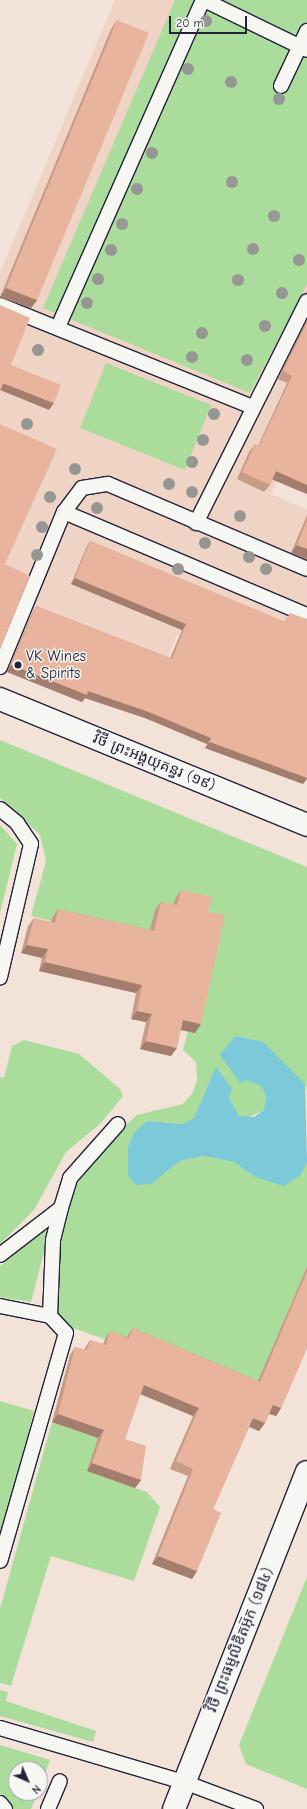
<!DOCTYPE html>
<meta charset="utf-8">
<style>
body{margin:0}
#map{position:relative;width:307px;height:1809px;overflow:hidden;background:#f2e2d8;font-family:"Comic Neue","Noto Sans Khmer",sans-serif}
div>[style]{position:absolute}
.built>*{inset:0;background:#efd4c6}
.green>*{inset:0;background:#aadc9c}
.water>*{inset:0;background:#7bc9d9}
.roads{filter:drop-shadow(1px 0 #22223b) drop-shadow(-1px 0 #22223b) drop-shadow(0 1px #22223b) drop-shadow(0 -1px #22223b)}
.lane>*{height:14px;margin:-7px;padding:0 7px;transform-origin:7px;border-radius:7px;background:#f6f6f2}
.street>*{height:22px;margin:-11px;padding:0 11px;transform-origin:11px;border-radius:11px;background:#f6f6f2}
.secondary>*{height:22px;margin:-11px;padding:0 11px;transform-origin:11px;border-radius:11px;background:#f6f6f2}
.trees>*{width:12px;height:12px;margin:-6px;border-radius:50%;background:#969792}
.wall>*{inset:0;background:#c89b87}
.shaded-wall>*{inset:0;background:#a37e6e}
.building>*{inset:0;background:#e9b49d}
.dots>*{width:11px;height:11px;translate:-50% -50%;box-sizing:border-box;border:2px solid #f6f6f2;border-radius:50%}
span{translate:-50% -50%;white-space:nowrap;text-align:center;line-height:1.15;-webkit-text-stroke:3px #f6f6f2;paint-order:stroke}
.poi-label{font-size:15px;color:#22223b}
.left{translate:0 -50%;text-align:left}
.street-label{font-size:15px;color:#22223b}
.north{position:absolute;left:8px;top:1761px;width:40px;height:40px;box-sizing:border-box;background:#f6f6f2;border:1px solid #a1a1a9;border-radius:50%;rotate:135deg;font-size:11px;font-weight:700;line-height:16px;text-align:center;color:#22223b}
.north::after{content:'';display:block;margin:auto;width:14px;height:18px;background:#22223b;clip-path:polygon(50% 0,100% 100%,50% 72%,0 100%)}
.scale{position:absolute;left:169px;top:16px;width:78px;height:18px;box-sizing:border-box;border:2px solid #22223b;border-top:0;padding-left:5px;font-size:12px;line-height:14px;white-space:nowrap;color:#22223b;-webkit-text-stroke:3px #f6f6f2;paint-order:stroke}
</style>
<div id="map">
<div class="built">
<i style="clip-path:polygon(115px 0,307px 0,307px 417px,271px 494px,307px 510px,307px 687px,177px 635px,166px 661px,20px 604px,0 602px,0 273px)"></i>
</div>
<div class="green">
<i style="clip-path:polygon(175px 0,307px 0,307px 284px,250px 393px,43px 308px)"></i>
<i style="clip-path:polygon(106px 363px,211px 405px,185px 470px,80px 428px)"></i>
<i style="clip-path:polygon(0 740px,307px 867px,307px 1091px,305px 1083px,247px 1080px,262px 1087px,266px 1097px,264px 1110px,247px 1118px,239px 1116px,212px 1077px,194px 1118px,184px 1124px,147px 1121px,165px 1173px,180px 1161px,203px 1156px,234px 1162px,255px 1177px,301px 1175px,307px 1163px,307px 1268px,255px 1390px,128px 1336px,123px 1346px,68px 1326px,56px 1312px,60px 1244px,70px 1195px,102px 1146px,137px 1115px,183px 1104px,192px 1094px,197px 1080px,196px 1062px,183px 1050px,188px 1031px,171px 914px,147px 945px,31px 916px,46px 861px,40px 835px,0 798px)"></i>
<i style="clip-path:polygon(0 825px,17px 844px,0 913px)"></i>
<i style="clip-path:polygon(24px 1040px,79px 1054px,120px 1089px,123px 1096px,101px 1123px,66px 1152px,34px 1210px,0 1244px,0 1077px,4px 1078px,12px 1046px)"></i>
<i style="clip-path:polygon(45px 1230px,48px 1236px,31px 1302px,0 1297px,0 1266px)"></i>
<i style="clip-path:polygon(0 1401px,34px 1411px,0 1543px)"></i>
<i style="clip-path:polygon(52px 1422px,98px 1438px,135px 1488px,147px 1492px,160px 1507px,134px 1581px,51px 1556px,11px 1686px,0 1683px,0 1609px)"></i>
<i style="clip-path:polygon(307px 1577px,307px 1789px,246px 1764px,239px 1745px)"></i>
<i style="clip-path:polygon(0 1690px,8px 1692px,6px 1701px,96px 1731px,93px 1742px,0 1716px)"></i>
<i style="clip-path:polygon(0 1745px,50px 1760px,40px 1788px,40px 1769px,16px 1769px,16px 1793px,38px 1793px,31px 1809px,12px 1809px,0 1793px)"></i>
</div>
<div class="water">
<i style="clip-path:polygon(235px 1036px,263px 1042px,305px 1084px,307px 1163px,301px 1175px,284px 1186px,255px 1177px,234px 1162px,203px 1156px,180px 1161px,151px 1184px,136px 1185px,128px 1175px,128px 1147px,134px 1133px,147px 1121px,183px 1124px,194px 1118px,216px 1067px,232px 1089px,229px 1098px,239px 1116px,254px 1117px,264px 1110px,266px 1097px,262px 1087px,247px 1080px,240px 1083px,220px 1055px)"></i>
</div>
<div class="roads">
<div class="lane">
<i style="left:204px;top:0;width:114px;rotate:25.9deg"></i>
<i style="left:281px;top:86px;width:61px;rotate:-64.7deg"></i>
<i style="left:0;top:305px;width:272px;rotate:22deg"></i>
<i style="left:58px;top:327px;width:358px;rotate:-66.1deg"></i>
<i style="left:64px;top:512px;width:264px;rotate:23deg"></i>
<i style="left:196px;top:523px;width:248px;rotate:-63.4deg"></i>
<i style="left:0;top:667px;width:168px;rotate:-67.6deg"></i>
<i style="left:64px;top:512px;width:30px;rotate:-53deg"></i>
<i style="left:82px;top:488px;width:26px;rotate:-9deg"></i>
<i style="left:108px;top:484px;width:216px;rotate:23.1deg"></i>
<i style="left:0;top:809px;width:22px;rotate:39deg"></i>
<i style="left:17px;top:823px;width:25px;rotate:56deg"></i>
<i style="left:31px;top:844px;width:137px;rotate:103.1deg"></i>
<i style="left:0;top:1255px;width:77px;rotate:-37.6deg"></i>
<i style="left:61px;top:1208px;width:31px;rotate:-73deg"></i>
<i style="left:70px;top:1178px;width:72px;rotate:-48.4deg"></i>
<i style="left:0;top:1306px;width:51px;rotate:11.3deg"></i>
<i style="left:50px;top:1316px;width:23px;rotate:47deg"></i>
<i style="left:66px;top:1333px;width:237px;rotate:106.1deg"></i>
<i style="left:50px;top:1316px;width:76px;rotate:-87.7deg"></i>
<i style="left:53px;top:1240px;width:33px;rotate:-76deg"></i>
<i style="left:0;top:1728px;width:192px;rotate:16.4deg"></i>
<i style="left:184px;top:1782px;width:77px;rotate:20.6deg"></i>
<i style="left:0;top:1803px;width:8px;rotate:50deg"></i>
<i style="left:48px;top:1809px;width:30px;rotate:-67deg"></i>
</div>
<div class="street">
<i style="left:174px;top:1809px;width:362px;rotate:-68.5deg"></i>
</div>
<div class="secondary">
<i style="left:0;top:699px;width:332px;rotate:22.3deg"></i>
</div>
</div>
<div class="trees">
<i style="left:206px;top:21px"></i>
<i style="left:188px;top:69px"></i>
<i style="left:231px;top:82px"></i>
<i style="left:279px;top:99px"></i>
<i style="left:152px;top:153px"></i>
<i style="left:232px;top:182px"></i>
<i style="left:137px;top:189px"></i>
<i style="left:274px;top:216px"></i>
<i style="left:122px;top:224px"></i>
<i style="left:253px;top:249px"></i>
<i style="left:111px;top:250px"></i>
<i style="left:299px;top:260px"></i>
<i style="left:98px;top:279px"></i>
<i style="left:238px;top:280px"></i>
<i style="left:282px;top:293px"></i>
<i style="left:87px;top:303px"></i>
<i style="left:265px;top:326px"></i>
<i style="left:202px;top:333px"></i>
<i style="left:38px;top:350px"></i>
<i style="left:192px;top:357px"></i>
<i style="left:247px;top:360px"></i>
<i style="left:214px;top:414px"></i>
<i style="left:27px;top:424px"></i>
<i style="left:203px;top:440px"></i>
<i style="left:192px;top:462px"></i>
<i style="left:75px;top:469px"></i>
<i style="left:169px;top:484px"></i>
<i style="left:192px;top:492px"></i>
<i style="left:50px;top:497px"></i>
<i style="left:97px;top:508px"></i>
<i style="left:240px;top:516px"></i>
<i style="left:42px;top:527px"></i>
<i style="left:205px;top:543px"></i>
<i style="left:37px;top:555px"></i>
<i style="left:249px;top:557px"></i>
<i style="left:178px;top:569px"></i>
<i style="left:266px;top:569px"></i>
</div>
<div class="wall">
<i style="clip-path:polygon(117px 20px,37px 300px,31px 308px,0 297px,111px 29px)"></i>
<i style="clip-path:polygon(307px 320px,307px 494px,272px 479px,270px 485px,264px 492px,237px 479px,249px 452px,255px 444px,258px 446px,287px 383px,278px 379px)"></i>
<i style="clip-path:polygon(307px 515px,307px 559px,291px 553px)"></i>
<i style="clip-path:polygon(90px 541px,285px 622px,290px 613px,303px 784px,205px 748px,207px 744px,145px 718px,85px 698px,82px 702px,7px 672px,32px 613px,36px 606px,170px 658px,182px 630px,71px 584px,86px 548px)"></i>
<i style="clip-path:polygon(181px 890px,208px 912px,195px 1033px,181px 1030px,171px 1056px,140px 1049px,146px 1022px,131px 1019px,136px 993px,39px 971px,42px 958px,21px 953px,28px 926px,34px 918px,51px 922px,52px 918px,58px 909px,150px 930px,155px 910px,161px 902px,174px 905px,175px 899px)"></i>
<i style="clip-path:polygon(307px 1267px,307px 1348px,281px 1408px,276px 1416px,269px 1414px,265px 1423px,259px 1431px,249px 1427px,213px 1509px,197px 1571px,192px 1579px,152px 1564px,188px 1476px,170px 1469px,193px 1416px,140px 1394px,125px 1439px,141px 1480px,135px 1488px,87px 1471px,98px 1438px,52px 1422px,70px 1355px,75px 1347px,84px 1350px,85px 1348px,90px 1340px,103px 1344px,105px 1339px,110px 1331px,127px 1337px,133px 1328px,258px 1381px)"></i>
</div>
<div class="shaded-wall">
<i style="clip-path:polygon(6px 288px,37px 300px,31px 308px,0 297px)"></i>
<i style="clip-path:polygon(3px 383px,54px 403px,49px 410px,0 390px)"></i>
<i style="clip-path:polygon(276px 471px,307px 485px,307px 494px,271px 479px)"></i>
<i style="clip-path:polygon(297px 545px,307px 549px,307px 559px,291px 553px)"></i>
<i style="clip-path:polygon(75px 578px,186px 624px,182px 630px,71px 584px)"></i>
<i style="clip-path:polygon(11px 665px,88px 691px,149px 712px,211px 738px,207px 744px,145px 718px,85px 698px,82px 702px,7px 672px)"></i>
<i style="clip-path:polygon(210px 742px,307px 776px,307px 779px,303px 784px,205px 748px)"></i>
<i style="clip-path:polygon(27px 945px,48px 949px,42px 958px,21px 953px)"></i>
<i style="clip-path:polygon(45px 962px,142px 985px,136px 993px,39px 971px)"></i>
<i style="clip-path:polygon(137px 1011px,152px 1014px,146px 1022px,131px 1019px)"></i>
<i style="clip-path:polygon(183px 1020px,201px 1024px,195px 1033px,177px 1029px)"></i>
<i style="clip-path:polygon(146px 1041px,177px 1048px,171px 1056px,140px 1049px)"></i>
<i style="clip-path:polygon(144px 1385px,199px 1408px,193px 1416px,138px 1393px)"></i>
<i style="clip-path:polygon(273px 1405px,281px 1408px,276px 1416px,267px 1413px)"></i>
<i style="clip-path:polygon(58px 1414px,104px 1430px,98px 1438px,52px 1422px)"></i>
<i style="clip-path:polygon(253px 1418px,265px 1423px,259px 1431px,248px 1426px)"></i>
<i style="clip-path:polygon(92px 1463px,141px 1480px,135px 1488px,87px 1471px)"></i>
<i style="clip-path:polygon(158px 1556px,197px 1571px,192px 1579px,152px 1564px)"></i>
</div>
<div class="building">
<i style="clip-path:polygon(117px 20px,149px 33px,37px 300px,6px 288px)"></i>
<i style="clip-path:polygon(0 305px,30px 318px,11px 365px,61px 385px,54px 403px,3px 383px,0 391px)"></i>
<i style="clip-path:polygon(307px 323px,307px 485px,276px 471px,270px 485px,242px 472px,255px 444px,259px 446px,292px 376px,283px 371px)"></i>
<i style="clip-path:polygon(0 424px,57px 449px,5px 564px,30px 576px,0 649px)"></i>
<i style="clip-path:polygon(307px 520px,307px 549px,297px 545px)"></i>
<i style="clip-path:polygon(90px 541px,286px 622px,290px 613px,307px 619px,307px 778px,210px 742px,211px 738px,149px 712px,88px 691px,87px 695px,11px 665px,36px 606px,172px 659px,186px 624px,75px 578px)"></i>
<i style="clip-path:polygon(181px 890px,212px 897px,208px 912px,225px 915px,201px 1024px,183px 1020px,177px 1048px,146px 1041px,152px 1014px,137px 1011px,142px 985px,45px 962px,48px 949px,27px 945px,34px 918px,55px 923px,58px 909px,154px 931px,161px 902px,177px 905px)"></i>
<i style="clip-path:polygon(307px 1271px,307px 1348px,281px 1408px,273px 1405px,265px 1423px,253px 1418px,213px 1509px,221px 1513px,197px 1571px,158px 1556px,193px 1469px,176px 1461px,199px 1408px,144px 1385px,125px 1439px,146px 1446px,141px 1480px,92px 1463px,104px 1430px,58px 1414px,75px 1347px,87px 1350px,90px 1340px,106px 1345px,110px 1331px,129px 1338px,133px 1328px,260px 1382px)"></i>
</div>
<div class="dots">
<i style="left:18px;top:665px;background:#22223b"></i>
</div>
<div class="poi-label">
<span class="left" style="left:26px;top:665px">VK Wines<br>&amp; Spirits</span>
</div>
<div class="street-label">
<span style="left:154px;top:762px;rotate:22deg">វិថី ព្រះអង្គយុគន្ធរ (១៩)</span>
<span style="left:240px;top:1640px;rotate:-68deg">វិថី ព្រះធម្មលិខិតអ៊ុក (១៨៤)</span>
</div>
<div class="north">N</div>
<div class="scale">20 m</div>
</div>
